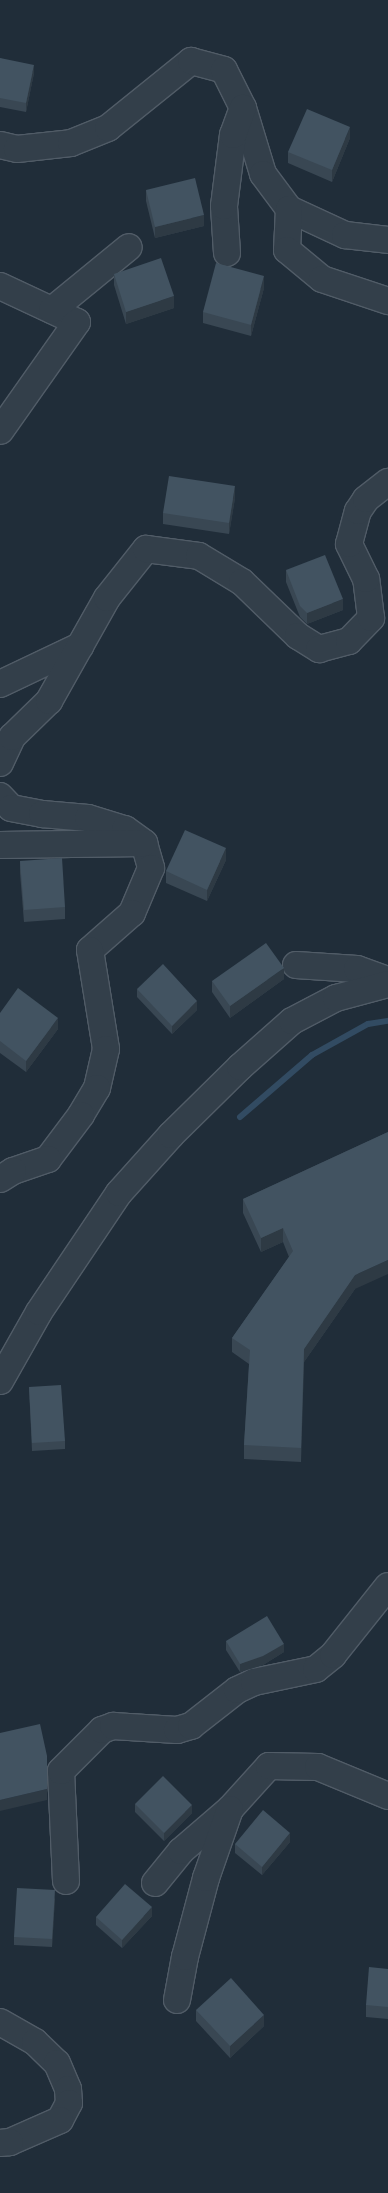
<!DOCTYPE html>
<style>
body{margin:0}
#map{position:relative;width:388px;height:2193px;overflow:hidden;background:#202d39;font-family:"PT Sans",sans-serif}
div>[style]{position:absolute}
.stream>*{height:6px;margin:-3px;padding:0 3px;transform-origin:3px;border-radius:3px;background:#324b62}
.roads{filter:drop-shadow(1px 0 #515c67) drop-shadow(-1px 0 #515c67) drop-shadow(0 1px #515c67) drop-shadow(0 -1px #515c67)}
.minor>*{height:26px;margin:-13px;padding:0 13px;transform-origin:13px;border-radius:13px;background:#333f4a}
.wall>*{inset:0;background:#394753}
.shaded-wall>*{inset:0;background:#2e3a44}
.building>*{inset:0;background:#425361}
span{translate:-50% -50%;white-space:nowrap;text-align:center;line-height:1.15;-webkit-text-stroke:5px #19242e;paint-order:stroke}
</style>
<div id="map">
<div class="stream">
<i style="left:240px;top:1117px;width:95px;rotate:-40.7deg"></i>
<i style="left:312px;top:1055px;width:64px;rotate:-29deg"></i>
<i style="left:368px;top:1024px;width:20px;rotate:-9deg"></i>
</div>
<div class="roads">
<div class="minor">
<i style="left:0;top:145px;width:17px;rotate:13deg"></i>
<i style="left:17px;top:149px;width:54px;rotate:-6.3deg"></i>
<i style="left:71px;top:143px;width:40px;rotate:-22deg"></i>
<i style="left:108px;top:128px;width:107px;rotate:-38.9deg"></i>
<i style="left:191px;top:61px;width:34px;rotate:15deg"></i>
<i style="left:224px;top:70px;width:42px;rotate:63.4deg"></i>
<i style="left:243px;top:108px;width:69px;rotate:73.1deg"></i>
<i style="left:263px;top:174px;width:44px;rotate:53.4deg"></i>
<i style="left:289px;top:209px;width:62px;rotate:24.9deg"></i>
<i style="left:345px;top:235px;width:43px;rotate:6.6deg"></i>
<i style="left:289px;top:209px;width:41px;rotate:92.8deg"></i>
<i style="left:287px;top:250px;width:45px;rotate:39.6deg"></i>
<i style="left:322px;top:279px;width:70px;rotate:18.4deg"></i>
<i style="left:227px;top:253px;width:47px;rotate:-93.7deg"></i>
<i style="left:224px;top:206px;width:72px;rotate:-82.8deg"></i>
<i style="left:233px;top:135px;width:29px;rotate:-70deg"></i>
<i style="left:0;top:286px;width:85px;rotate:25.1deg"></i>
<i style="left:77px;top:322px;width:133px;rotate:125.2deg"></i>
<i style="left:52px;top:310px;width:99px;rotate:-39.3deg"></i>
<i style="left:0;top:684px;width:89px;rotate:-25.4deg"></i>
<i style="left:0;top:763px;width:29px;rotate:-65deg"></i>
<i style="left:12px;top:737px;width:52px;rotate:-44.2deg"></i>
<i style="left:49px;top:701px;width:118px;rotate:-60.6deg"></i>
<i style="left:107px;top:598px;width:63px;rotate:-51.5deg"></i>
<i style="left:146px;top:549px;width:53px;rotate:7.5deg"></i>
<i style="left:199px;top:556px;width:50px;rotate:31.2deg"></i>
<i style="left:242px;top:582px;width:78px;rotate:44deg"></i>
<i style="left:298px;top:636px;width:25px;rotate:32deg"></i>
<i style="left:319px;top:649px;width:31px;rotate:-15deg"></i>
<i style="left:349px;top:641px;width:32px;rotate:-46deg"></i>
<i style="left:371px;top:618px;width:39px;rotate:-97deg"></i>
<i style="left:366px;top:579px;width:39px;rotate:-116deg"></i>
<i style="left:349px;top:544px;width:34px;rotate:-75deg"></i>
<i style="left:358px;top:511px;width:14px;rotate:-56deg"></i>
<i style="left:366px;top:499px;width:28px;rotate:-38deg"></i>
<i style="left:0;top:796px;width:16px;rotate:47deg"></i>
<i style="left:11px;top:808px;width:32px;rotate:11deg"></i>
<i style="left:42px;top:814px;width:46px;rotate:5deg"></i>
<i style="left:88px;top:818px;width:39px;rotate:17deg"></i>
<i style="left:125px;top:829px;width:24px;rotate:36deg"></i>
<i style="left:144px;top:843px;width:26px;rotate:74deg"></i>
<i style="left:151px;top:868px;width:49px;rotate:112.9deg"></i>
<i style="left:132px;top:913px;width:56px;rotate:138.6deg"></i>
<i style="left:90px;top:950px;width:100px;rotate:80.8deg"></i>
<i style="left:106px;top:1049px;width:40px;rotate:103deg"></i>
<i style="left:97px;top:1088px;width:31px;rotate:121deg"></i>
<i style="left:81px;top:1115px;width:55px;rotate:126.9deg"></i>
<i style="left:48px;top:1159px;width:37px;rotate:161deg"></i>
<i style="left:13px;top:1171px;width:15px;rotate:148deg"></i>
<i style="left:0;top:845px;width:144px;rotate:-0.8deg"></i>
<i style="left:296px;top:965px;width:61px;rotate:3.8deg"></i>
<i style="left:357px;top:969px;width:33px;rotate:20deg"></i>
<i style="left:0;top:1381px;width:79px;rotate:-60.5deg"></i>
<i style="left:39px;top:1312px;width:143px;rotate:-56.1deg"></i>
<i style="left:119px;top:1193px;width:78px;rotate:-48.1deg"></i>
<i style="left:171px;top:1135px;width:97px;rotate:-44.6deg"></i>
<i style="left:240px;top:1067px;width:69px;rotate:-41.5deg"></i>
<i style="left:292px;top:1021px;width:50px;rotate:-27.6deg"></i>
<i style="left:336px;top:998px;width:54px;rotate:-15.1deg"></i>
<i style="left:66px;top:1881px;width:110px;rotate:-92.6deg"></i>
<i style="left:61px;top:1771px;width:58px;rotate:-45deg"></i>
<i style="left:102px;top:1730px;width:12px;rotate:-20deg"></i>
<i style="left:113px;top:1726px;width:64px;rotate:3.6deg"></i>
<i style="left:177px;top:1730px;width:15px;rotate:-16deg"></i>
<i style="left:191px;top:1726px;width:58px;rotate:-38deg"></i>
<i style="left:237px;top:1690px;width:19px;rotate:-25deg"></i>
<i style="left:254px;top:1682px;width:63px;rotate:-11.8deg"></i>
<i style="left:316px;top:1669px;width:22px;rotate:-39deg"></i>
<i style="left:333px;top:1655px;width:88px;rotate:-51.4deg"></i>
<i style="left:155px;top:1883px;width:41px;rotate:-50.9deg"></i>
<i style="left:181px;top:1851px;width:65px;rotate:-40.6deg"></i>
<i style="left:230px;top:1809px;width:58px;rotate:-47.8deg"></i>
<i style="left:269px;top:1766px;width:49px;rotate:1.2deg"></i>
<i style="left:318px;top:1767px;width:76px;rotate:22.5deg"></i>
<i style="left:177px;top:2000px;width:44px;rotate:-79.5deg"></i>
<i style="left:185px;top:1957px;width:82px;rotate:-75.1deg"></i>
<i style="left:206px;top:1878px;width:73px;rotate:-70.8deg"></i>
<i style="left:0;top:2022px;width:40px;rotate:29.7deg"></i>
<i style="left:35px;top:2042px;width:30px;rotate:44deg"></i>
<i style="left:57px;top:2063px;width:28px;rotate:67deg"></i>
<i style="left:68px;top:2089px;width:14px;rotate:86deg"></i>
<i style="left:69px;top:2103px;width:19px;rotate:118deg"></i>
<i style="left:60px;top:2120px;width:55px;rotate:156.3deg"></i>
<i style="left:10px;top:2142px;width:10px;rotate:174deg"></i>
</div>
</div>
<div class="wall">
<i style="clip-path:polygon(0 58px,34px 73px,26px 112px,0 107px)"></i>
<i style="clip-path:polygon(350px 138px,332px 182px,288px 163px,288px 152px)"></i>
<i style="clip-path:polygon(146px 190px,204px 226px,155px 238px,146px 201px)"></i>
<i style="clip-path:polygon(114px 274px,174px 308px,126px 324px,114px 285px)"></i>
<i style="clip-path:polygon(264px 288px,251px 336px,203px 323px,203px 312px)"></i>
<i style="clip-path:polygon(235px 498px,229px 534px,163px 524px,163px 513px)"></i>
<i style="clip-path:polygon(286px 570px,343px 610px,307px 624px,300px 617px,286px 582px)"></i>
<i style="clip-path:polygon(226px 860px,207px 901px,166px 883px,166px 871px)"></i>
<i style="clip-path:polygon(20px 861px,65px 907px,65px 919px,24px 922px,20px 873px)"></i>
<i style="clip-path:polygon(284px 979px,230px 1018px,212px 992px,212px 981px)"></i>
<i style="clip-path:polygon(137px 989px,197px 1010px,172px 1034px,137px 997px)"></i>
<i style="clip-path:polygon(0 1013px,58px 1029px,26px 1072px,0 1053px)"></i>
<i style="clip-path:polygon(388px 1132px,355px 1289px,304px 1362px,301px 1462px,244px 1459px,244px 1445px,249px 1364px,232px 1352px,232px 1338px,289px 1257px,283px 1242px,261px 1252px,243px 1213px,243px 1199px)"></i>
<i style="clip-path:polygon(29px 1387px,65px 1441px,65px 1449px,32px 1451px)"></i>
<i style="clip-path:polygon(226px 1641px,284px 1652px,263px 1665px,240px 1672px,226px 1650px)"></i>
<i style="clip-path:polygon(135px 1804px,192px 1813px,164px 1841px,135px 1812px)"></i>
<i style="clip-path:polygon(290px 1842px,262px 1875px,235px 1853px,235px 1844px)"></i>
<i style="clip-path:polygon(55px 1898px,52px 1947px,14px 1945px,14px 1937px)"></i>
<i style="clip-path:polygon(152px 1916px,122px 1948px,96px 1925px,96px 1917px)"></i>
<i style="clip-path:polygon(388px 1969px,388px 2019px,366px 2017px,366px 2005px)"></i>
<i style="clip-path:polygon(196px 2010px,264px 2026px,230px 2058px,196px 2021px)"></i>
</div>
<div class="shaded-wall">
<i style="clip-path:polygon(34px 65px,34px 73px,26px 112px,26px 103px)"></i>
<i style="clip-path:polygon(350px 127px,350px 138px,332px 182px,332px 170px)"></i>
<i style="clip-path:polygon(204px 215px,204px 226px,155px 238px,155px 227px)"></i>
<i style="clip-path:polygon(264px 276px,264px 288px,251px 336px,251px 325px)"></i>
<i style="clip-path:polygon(174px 296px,174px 308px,126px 324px,126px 312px)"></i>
<i style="clip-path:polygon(235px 486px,235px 498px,229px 534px,229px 523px)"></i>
<i style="clip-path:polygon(343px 599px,343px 610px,307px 624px,307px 613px)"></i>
<i style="clip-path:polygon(226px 848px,226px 860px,207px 901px,207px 890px)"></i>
<i style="clip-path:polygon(284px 968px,284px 979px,230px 1018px,230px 1006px)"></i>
<i style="clip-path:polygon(197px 1001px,197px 1010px,172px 1034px,172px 1026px)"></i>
<i style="clip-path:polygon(58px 1018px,58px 1029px,26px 1072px,26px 1061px)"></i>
<i style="clip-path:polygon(283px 1228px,283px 1242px,261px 1252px,261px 1238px)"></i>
<i style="clip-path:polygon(388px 1260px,388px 1274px,355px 1289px,304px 1362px,301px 1462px,304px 1349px,355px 1275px)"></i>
<i style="clip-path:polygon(284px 1644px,284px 1652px,263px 1665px,240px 1672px,240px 1664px)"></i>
<i style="clip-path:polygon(47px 1789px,47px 1800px,0 1811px,0 1800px)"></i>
<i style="clip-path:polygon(192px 1805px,192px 1813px,164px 1841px,164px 1833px)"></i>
<i style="clip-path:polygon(290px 1833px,290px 1842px,262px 1875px,262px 1867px)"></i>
<i style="clip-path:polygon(55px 1890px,55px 1898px,52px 1947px,52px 1939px)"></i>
<i style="clip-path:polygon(152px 1907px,152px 1916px,122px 1948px,122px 1940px)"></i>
<i style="clip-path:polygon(264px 2015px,264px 2026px,230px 2058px,230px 2046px)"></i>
</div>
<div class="building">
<i style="clip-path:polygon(0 58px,34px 65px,26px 103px,0 98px)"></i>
<i style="clip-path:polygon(307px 109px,350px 127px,332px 170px,288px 152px)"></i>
<i style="clip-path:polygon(195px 178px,204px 215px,155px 227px,146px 190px)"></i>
<i style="clip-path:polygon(161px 258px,174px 296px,126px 312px,114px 274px)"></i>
<i style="clip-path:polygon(216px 263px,264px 276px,251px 325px,203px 312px)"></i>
<i style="clip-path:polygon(169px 476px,235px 486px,229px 523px,163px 513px)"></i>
<i style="clip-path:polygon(325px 555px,343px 599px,307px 613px,300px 606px,286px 570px)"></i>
<i style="clip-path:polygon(185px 830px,226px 848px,207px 890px,166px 871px)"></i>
<i style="clip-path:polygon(62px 858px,65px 907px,24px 910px,20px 861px)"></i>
<i style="clip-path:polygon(266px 943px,284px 968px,230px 1006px,212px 981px)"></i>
<i style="clip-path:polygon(163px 964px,197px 1001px,172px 1026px,137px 989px)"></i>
<i style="clip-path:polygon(18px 988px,58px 1018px,26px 1061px,0 1041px,0 1013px)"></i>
<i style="clip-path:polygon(388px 1132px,388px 1260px,355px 1275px,304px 1349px,301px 1448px,244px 1445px,250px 1350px,232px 1338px,293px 1251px,283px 1228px,261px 1238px,243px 1199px)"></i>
<i style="clip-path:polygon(61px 1385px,65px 1441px,32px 1443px,29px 1387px)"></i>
<i style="clip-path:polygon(267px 1616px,284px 1644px,263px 1656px,240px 1664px,226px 1641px)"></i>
<i style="clip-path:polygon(40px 1724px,47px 1756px,47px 1789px,0 1800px,0 1733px)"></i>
<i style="clip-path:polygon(163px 1776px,192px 1805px,164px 1833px,135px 1804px)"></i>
<i style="clip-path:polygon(263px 1810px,290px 1833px,262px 1867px,235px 1844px)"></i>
<i style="clip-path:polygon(125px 1884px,152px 1907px,122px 1940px,96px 1917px)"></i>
<i style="clip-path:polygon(17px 1888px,55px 1890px,52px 1939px,14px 1937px)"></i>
<i style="clip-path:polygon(369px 1967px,388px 1969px,388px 2007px,366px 2005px)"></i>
<i style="clip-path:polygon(231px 1978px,264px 2015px,230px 2046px,196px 2010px)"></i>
</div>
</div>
